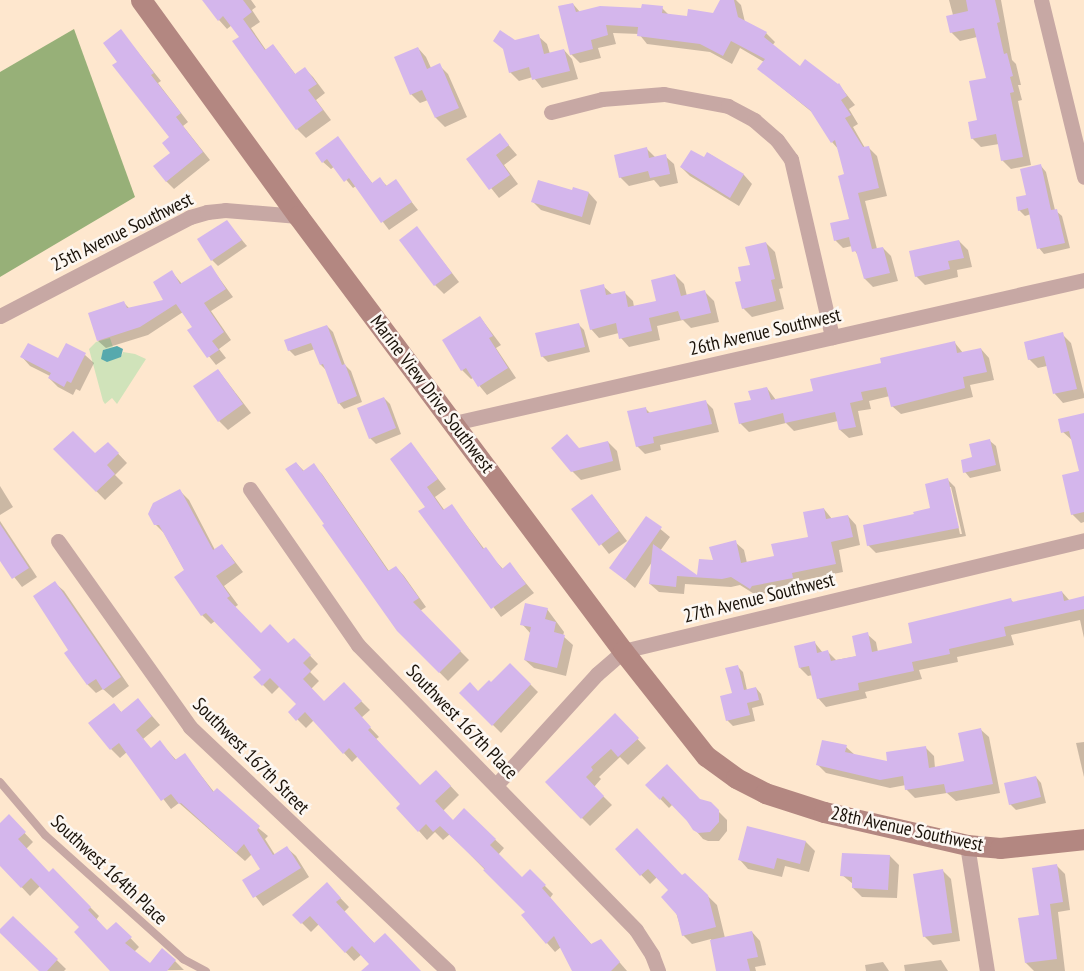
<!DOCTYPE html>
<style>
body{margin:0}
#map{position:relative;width:1084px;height:971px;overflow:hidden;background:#fee7ce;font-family:"PT Sans Narrow",sans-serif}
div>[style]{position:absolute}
.green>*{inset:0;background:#d0e3ba}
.forest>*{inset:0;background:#97b078}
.water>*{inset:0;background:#56a9ad}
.shadow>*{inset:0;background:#0003}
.building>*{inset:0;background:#d4b6ec}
.lane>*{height:8px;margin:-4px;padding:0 4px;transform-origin:4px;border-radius:4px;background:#c7a8a4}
.street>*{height:15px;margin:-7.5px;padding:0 7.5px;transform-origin:7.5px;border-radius:7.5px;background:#c7a8a4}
.secondary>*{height:21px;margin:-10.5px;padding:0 10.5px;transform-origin:10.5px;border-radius:10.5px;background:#b38781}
span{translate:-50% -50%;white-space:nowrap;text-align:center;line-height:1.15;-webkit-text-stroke:5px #fcf7f2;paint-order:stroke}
.street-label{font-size:19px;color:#1a1209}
</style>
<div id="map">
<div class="green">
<i style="clip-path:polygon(110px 338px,113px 347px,103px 350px,122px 355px,123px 352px,135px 354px,146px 359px,117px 404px,112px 398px,105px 404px,103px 401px,89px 349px,96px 342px)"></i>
</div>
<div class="forest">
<i style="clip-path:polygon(74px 29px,135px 197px,0 277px,0 72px)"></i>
</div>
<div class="water">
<i style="clip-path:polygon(117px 346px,123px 349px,121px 357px,107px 362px,101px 359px,103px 350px)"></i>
</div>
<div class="shadow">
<i style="clip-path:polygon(204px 0,251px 0,256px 7px,252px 10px,260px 22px,251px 28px,266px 50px,273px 45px,296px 75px,305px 69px,313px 77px,325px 93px,316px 100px,331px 120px,306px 138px,297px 129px,240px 37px,232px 25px,227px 29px,219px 20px)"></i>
<i style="clip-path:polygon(723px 0,736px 0,741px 5px,745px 22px,766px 33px,775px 42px,772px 46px,800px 68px,839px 85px,855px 105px,849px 109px,858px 124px,853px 127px,865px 148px,868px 147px,877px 156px,887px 196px,865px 201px,877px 249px,883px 248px,891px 256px,898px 281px,873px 287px,865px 279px,859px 257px,852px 246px,843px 248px,835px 240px,850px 219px,846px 175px,839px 150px,832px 142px,813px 113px,759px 69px,764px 62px,740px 48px,732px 64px,710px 52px,647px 44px,639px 34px,613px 33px,616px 44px,598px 48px,601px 58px,580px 63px,571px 54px,573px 4px,580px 12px,662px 8px,669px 15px,688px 17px,714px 14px)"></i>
<i style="clip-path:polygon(949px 0,1001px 0,1012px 60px,1016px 64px,1021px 85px,1018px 85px,1022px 100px,1018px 101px,1031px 165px,1011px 169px,1002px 160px,999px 144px,981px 147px,972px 138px,978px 121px,988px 79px,977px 37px,960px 41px,951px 32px,953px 15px)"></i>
<i style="clip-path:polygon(121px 31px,161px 81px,158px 83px,188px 122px,183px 126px,210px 160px,174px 189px,166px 181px,172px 153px,171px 137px,118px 62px)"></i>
<i style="clip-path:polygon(538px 36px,547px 44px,550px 54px,564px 50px,572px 59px,578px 79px,542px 88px,533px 77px,519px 81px,510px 72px,515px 41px)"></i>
<i style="clip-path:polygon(418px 48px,426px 57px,431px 68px,439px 65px,448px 74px,467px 117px,445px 127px,436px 118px,428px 100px,420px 103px,411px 94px)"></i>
<i style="clip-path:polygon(500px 135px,517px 155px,504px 165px,518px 184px,499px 198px,468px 159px)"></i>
<i style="clip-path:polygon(337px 138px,373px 184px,380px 179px,387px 186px,395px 181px,418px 210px,389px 230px,356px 186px,353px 188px,335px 166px,331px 169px,323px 162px)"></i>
<i style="clip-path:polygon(647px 149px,656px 158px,665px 156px,674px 164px,678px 183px,660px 187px,654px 180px,629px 186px,620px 177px)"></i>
<i style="clip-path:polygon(708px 153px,744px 175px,752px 184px,739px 206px,690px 176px,681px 167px,704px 159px)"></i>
<i style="clip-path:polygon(1041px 166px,1046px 172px,1055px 210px,1062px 216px,1070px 248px,1044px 254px,1039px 248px,1031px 214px,1025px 216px,1019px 210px)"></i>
<i style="clip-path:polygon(573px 192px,589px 193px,597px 202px,590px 225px,541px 210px,532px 201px)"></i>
<i style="clip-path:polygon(226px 221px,247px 246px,218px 266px,212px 260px)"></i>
<i style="clip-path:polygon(417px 228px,459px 282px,444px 294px,435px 285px)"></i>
<i style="clip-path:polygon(959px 241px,968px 250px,972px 267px,957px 270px,958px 277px,925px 285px,916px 276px)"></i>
<i style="clip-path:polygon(766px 243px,775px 252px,783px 288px,779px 289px,784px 309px,752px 317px,743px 308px,743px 282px)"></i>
<i style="clip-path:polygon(211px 267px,233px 297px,211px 311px,231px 340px,219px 349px,226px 358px,216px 365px,189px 331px,193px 328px,183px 312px,148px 335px,106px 348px,98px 341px,124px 303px,130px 309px,165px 301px,172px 272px,182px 284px)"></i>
<i style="clip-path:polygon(675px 275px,684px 284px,687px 296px,705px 292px,714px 301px,719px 322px,691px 328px,683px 320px,657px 326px,660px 340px,629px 347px,621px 338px,619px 333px,599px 338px,591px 329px,603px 286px,613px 295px,624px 292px,633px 301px,634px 307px,658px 302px)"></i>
<i style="clip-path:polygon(480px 317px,501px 345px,496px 348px,516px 378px,487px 395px,473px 378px,471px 379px,462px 370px)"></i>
<i style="clip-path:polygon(579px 325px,584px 330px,590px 352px,548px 362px,542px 356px)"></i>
<i style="clip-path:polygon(327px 326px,333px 332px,345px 365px,351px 371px,362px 402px,344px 409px,339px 403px,327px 371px,321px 365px,315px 349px,295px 356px,289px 350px)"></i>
<i style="clip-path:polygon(1062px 334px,1071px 343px,1084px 394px,1084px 398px,1063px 403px,1055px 394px,1047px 366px,1038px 368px,1029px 359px)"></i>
<i style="clip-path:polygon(955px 343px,963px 353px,981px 349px,989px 358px,994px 380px,970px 385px,973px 397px,901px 414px,892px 406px,890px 396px,869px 401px,871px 409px,858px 411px,863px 435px,849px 438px,840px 430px,838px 421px,794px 431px,786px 423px,749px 432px,740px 423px,752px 401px,767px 388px,776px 400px,814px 392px,883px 364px)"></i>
<i style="clip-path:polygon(85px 355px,94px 363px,80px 391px,76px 389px,73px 395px,58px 387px,49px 378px,50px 376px,30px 366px,22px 357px,58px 360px)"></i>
<i style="clip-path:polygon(218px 370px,251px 413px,228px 430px,219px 421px)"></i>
<i style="clip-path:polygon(384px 398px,390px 404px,401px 434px,376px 444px,370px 438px)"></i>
<i style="clip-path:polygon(706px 402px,713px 409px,719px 432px,660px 445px,661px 450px,645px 454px,637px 446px,645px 408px,651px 414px)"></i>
<i style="clip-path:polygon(1084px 414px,1084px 522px,1081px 523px,1072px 514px,1080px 472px,1073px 441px,1063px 432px)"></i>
<i style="clip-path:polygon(990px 441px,996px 446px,1001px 471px,970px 478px,965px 472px,973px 458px)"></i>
<i style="clip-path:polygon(608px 442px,617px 451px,621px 470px,581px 480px,572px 471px)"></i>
<i style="clip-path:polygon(108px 443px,127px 463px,115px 475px,123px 483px,105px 500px,55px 449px,95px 455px)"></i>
<i style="clip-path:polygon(411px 444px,446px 489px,435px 497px,445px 511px,452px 506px,485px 550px,503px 569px,510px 564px,534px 593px,501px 617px,420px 512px,427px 507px)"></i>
<i style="clip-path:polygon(296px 463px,304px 471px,313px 465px,322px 474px,389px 571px,396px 567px,404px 576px,426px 607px,420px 611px,469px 660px,448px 681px,398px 630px)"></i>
<i style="clip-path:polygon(evenodd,948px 480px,955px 487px,966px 536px,876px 553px,868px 545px,915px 515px,931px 509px,948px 480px,949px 487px,951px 487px,962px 534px,960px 534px,949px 487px)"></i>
<i style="clip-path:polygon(0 486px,13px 507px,0 515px)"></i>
<i style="clip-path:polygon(180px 491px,189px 500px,215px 550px,222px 545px,243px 572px,224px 586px,238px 605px,235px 607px,261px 635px,288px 645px,294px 639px,318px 664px,310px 672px,319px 681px,311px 689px,324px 702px,344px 684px,370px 710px,361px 718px,379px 737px,376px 739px,420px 787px,445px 780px,459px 795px,443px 811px,453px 822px,464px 810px,504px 848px,498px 855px,522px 879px,530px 871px,553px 894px,550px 898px,592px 945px,609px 950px,627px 971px,573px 971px,561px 947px,555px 952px,547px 943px,526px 912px,450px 834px,443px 840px,435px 832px,427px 840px,419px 831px,401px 804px,358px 756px,352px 762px,314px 720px,306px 728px,290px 712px,298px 704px,280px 686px,272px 694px,255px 677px,263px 670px,215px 621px,211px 624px,202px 615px,185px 571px,164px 533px,155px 524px)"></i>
<i style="clip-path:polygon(592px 495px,627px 541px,609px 554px,573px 509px)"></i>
<i style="clip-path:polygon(824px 509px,832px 519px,848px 516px,856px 525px,860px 545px,839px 550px,843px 572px,799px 581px,800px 586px,761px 594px,759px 597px,740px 585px,731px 587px,685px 584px,684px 594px,659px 592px,650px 584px,652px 562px,635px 588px,611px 568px,647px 518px,670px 537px,660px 551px,698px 577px,700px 561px,714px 562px,735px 542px,744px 550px,747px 563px,775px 557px,809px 538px)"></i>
<i style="clip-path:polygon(0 521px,37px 577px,22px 587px,0 559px)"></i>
<i style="clip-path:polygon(55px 583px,64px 591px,129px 686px,113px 698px,103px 689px,96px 693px,88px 685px,70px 650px)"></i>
<i style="clip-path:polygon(1062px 592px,1070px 601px,1084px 597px,1084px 638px,1080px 620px,1011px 635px,1014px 645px,957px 657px,958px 662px,919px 670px,922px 679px,865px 692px,867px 698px,826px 707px,818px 698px,813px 675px,808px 676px,800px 668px,815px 643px,823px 653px,828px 652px,836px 660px,858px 656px,867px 634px,876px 642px,878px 652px,914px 644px,1010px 599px,1014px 603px)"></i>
<i style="clip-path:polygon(547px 609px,564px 632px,563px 636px,573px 645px,566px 676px,534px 668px,525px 660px,531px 634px,522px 624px)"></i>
<i style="clip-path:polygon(510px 664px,538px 692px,501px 733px,461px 693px,478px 692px,491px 684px)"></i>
<i style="clip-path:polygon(737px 666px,743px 672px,747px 690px,756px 688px,761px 694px,764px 705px,752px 708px,755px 721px,733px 726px,727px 720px)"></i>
<i style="clip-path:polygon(138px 700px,160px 725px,143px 739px,151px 749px,160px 742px,177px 761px,185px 755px,214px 792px,268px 836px,265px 839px,275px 855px,287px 848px,296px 856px,309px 877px,263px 906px,244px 881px,262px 870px,252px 854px,245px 861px,179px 803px,171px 809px,127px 752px,120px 758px,111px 749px,90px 723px,114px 704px,122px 713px)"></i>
<i style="clip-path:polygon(615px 715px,646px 748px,628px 765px,620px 757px,599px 777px,601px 779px,594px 787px,612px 805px,590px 826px,546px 782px)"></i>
<i style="clip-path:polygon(980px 729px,989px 737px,1000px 793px,956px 801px,947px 793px,915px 798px,906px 789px,906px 785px,890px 788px,826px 773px,817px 764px,846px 747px,855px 755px,889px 763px,925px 747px,934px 756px,935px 768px,966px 762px)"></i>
<i style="clip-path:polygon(1084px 742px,1084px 777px,1076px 743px)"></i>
<i style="clip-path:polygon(1036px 777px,1041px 783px,1046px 803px,1016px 810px,1010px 804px)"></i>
<i style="clip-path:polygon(647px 785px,710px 803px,727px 820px,727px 831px,719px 841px,708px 841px,703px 839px,673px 804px,669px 808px)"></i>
<i style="clip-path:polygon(0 824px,17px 825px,33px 842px,26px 849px,49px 874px,53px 870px,99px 916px,96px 920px,107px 932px,116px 923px,139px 947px,134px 952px,150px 965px,175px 961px,184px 970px,112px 971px,81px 927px,40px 886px,30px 896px,0 864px)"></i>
<i style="clip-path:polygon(748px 828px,806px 842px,815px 851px,809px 872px,785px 866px,782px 877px,748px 869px,740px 860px)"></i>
<i style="clip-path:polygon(616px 849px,682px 877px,685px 874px,717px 905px,725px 938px,752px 932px,760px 941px,766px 965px,755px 967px,756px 971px,718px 971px,711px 939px,692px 944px,683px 935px,669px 890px,657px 877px,650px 884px)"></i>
<i style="clip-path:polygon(890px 856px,899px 865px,897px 898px,862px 897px,853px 888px,853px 884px,842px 875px)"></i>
<i style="clip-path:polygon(1057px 866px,1065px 874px,1070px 910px,1058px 912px,1065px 971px,1034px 971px,1026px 963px)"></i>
<i style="clip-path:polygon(943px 871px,951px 879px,960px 941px,933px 945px,924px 936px)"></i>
<i style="clip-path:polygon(327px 884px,349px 907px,344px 912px,375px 944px,420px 971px,363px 971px,371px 964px,362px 954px,354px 961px,319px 924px,311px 932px,294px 915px)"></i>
<i style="clip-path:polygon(13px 917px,66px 969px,64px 971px,40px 971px,0 932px)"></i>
<i style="clip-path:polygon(941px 960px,948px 971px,905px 971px,904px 965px)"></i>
<i style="clip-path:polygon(883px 962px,889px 971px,866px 971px,865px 965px)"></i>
</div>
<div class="building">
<i style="clip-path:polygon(202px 0,243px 0,252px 12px,243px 19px,265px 50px,273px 44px,295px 74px,305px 67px,317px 84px,308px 90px,323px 110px,296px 130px,232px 41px,239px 37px,223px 16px,218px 21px)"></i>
<i style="clip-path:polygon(720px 0,734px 0,738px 17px,767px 32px,764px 37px,800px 66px,805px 59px,838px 84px,839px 83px,847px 96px,841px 100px,851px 115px,845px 118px,863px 147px,869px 146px,879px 188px,858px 193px,872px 249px,883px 247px,890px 273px,864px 279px,856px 251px,852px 252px,849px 237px,834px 241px,830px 223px,849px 219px,838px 176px,844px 174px,835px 140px,831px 143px,810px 110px,757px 69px,765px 59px,731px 41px,723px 56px,700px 44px,637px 36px,638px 27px,606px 25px,608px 35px,591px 40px,593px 49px,570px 55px,558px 6px,573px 3px,576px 12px,600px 6px,641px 8px,642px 4px,663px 6px,662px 13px,687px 16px,688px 9px,713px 13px)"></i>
<i style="clip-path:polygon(966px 0,995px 0,1000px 22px,997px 23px,1004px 54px,1007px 53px,1013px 76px,1010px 77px,1014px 92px,1010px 93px,1023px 157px,1001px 161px,996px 134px,971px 139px,968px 122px,977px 120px,969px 81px,986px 78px,974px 28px,950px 33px,946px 16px,968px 11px)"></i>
<i style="clip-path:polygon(121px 29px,154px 73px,151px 75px,181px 113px,176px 117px,203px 152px,166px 182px,153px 166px,170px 153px,162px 143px,169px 137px,112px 65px,117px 62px,103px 43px)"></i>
<i style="clip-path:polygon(500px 30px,515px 40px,539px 34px,544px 54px,564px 49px,570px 71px,532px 80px,529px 67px,509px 73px,503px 49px,493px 41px)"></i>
<i style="clip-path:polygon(418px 47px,427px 69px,440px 63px,459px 108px,435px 118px,422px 90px,410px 95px,394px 57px)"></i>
<i style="clip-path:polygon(500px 133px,509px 145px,496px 155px,510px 175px,489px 190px,466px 159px)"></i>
<i style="clip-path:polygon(338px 136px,372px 183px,380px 177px,386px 186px,396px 179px,412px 202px,381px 223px,349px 178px,344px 182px,327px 159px,322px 163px,315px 153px)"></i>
<i style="clip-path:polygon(647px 147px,649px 158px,666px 154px,670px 174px,650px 178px,648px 171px,619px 178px,614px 155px)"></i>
<i style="clip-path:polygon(691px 150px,704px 157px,707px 152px,744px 174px,730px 198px,680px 167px)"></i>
<i style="clip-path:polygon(1041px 164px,1051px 210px,1057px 209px,1065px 243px,1037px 249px,1028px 208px,1018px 211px,1016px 197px,1026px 195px,1020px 169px)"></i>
<i style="clip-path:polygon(538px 180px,572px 190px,573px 187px,589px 192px,582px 217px,531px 202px)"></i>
<i style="clip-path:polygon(227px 220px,242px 240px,211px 261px,197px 239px)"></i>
<i style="clip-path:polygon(417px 226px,452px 273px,434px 286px,399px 240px)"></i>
<i style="clip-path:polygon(959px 240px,964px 258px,948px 261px,950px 269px,915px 277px,909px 251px)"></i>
<i style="clip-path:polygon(766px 242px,775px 279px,771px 280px,776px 301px,742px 309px,735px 282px,741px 281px,738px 267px,750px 265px,745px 247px)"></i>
<i style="clip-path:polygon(211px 265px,226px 289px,204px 303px,224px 332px,212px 341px,219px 350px,207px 358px,187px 330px,192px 327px,176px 304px,140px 327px,97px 341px,88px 313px,124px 301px,127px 308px,163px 300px,153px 282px,172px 270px,180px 284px)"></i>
<i style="clip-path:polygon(675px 274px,681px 296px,705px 290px,711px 313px,681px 320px,678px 311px,649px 318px,652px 331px,619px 339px,616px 323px,590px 330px,580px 290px,604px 284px,606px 295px,625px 291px,628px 307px,656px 301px,651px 280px)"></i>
<i style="clip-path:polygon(480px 316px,493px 336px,489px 338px,508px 368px,478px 387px,466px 368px,461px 371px,442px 340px)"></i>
<i style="clip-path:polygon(579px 323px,585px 347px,541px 357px,535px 333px)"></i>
<i style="clip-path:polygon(327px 325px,342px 365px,345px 364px,357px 396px,338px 404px,323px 364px,320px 365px,311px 343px,288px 351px,284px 340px)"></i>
<i style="clip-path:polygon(1063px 332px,1077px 389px,1053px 394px,1044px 356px,1028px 360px,1024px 342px)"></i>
<i style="clip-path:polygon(955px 341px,957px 353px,981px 348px,987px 372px,963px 377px,965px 388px,891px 407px,886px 387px,861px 392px,863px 400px,850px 403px,856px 427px,839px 430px,835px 412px,785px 423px,783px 413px,739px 424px,734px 403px,751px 400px,748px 391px,767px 387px,771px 400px,813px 391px,810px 379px,881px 363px,880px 358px)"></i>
<i style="clip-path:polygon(28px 343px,58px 358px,66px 343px,86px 353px,71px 383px,67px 381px,64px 387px,48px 378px,51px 373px,20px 357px)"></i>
<i style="clip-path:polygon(218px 369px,243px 404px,218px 422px,193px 386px)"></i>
<i style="clip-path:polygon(384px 397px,396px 428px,369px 439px,357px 408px)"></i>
<i style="clip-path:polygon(706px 400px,712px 424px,653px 437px,654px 443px,636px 447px,627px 411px,646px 407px,647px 413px)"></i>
<i style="clip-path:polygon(1084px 413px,1084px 512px,1071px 515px,1062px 475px,1079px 471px,1069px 431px,1061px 433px,1058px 419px)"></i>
<i style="clip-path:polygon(73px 431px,95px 453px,108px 442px,119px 453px,107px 465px,115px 474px,96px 492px,53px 449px)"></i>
<i style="clip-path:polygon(567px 434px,579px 448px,608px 441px,613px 461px,571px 472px,551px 448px)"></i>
<i style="clip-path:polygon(990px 439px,996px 465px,963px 473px,961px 460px,972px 457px,969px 444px)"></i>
<i style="clip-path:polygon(411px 442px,438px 479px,427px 487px,443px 510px,452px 504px,483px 549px,486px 547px,502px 569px,510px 562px,526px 584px,491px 609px,418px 511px,425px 507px,390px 459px)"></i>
<i style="clip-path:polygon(296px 462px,303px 471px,314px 463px,388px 571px,396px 566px,419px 598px,413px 602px,461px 651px,439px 673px,397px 631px,322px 525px,324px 524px,285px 469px)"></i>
<i style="clip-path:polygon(948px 478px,959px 528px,867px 546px,863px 525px,914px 514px,913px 512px,930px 508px,925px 484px)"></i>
<i style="clip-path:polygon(180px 489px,213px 550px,222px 544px,235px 563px,216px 576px,230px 596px,227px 598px,261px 633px,270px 624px,288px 643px,294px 638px,311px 655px,303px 663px,311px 671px,303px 679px,324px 701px,344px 682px,362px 701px,354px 708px,371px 727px,368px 730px,420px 785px,436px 770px,451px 786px,435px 801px,453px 820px,464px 808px,496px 839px,490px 845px,522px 877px,530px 869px,546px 885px,542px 888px,591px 944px,601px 939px,620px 962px,611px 971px,572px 971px,554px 936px,546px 944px,521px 915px,525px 912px,483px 870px,485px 869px,440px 826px,433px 832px,426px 824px,418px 832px,396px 808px,400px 804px,349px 748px,343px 754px,305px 712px,296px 721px,288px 712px,296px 704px,270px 678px,262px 686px,253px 677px,261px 670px,206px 613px,201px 616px,174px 577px,184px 570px,159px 525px,154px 525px,148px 514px,153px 503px)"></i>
<i style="clip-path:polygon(592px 494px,619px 531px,599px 546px,571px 509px)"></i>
<i style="clip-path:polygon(824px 508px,826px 519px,848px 515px,853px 537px,831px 542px,836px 564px,792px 573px,793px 578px,752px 586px,750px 589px,731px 577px,722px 579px,677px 576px,676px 587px,649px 584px,653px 544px,697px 575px,699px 559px,713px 560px,709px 547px,736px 540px,741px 563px,774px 556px,771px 544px,808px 537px,803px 512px)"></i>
<i style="clip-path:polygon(646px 516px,662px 527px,625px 580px,609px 568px)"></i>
<i style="clip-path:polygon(0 524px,29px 568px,12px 579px,0 561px)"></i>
<i style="clip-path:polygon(55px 581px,121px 677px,103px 690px,96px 679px,87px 685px,64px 653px,68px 650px,33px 596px)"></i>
<i style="clip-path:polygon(1062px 591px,1064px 601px,1084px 596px,1084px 609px,1004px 627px,1006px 636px,949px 649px,950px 654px,912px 662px,914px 671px,858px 683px,859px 690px,817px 699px,809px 666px,799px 668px,794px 646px,815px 641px,817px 653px,828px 650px,831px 661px,856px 656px,852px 636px,868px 632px,872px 652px,912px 643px,908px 623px,1011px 598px,1012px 602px)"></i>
<i style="clip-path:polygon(525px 603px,548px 608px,545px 619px,556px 622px,554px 632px,565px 635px,557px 668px,524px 660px,531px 627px,520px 625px)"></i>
<i style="clip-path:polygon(510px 663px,531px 684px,492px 726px,459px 693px,470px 682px,478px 691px,489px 680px,491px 682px)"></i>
<i style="clip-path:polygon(738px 665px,744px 690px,756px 687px,759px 700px,747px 703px,750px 715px,726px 721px,720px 696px,732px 693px,725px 668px)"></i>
<i style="clip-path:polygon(138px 698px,152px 716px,136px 730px,151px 748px,160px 740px,175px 760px,185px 753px,213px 792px,217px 788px,260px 826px,257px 830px,273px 855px,287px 846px,301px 868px,253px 898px,242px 880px,260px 869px,244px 844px,236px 853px,181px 803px,179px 804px,171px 794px,161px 801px,119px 743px,110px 750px,88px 723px,114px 703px,121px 712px)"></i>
<i style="clip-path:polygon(615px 713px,639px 738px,618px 757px,611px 749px,591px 767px,593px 770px,586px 777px,604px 796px,581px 819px,545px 782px)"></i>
<i style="clip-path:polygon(981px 728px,993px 784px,946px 793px,944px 784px,905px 790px,903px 776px,880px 780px,816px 765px,822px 740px,847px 745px,845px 752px,887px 761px,886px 752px,926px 746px,929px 768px,964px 761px,958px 733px)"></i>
<i style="clip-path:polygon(667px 764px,700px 799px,711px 802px,719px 810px,719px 822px,710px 832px,698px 833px,693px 830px,687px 821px,663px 796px,660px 800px,645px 785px)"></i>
<i style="clip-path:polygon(1036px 776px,1041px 797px,1009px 805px,1004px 783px)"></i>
<i style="clip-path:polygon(9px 814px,26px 832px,18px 839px,49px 872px,53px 868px,91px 907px,88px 910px,107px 930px,116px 922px,132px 937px,125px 943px,150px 963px,162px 948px,176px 960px,167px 971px,110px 971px,74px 932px,79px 927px,31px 878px,21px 888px,0 866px,0 823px)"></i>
<i style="clip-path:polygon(747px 826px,806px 841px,800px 864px,777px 858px,774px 869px,738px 860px)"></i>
<i style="clip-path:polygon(637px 828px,682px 875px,685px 873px,708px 895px,716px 927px,682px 936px,677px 915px,661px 897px,668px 890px,648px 869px,640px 876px,615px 849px)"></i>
<i style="clip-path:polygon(842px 853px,890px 855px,888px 890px,852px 888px,852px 877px,840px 876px)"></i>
<i style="clip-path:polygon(1057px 864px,1063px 902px,1050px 904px,1057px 959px,1025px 963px,1018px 918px,1039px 915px,1032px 868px)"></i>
<i style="clip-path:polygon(943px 869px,952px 933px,923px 937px,913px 874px)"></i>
<i style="clip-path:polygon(327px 882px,341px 898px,336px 902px,374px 943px,385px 933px,421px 971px,361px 971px,369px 964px,352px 946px,345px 953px,310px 916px,301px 924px,292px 915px)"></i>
<i style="clip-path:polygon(13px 916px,58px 959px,47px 971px,39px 971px,0 933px,0 929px)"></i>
<i style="clip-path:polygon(752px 931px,758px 957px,747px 959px,750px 971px,716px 971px,710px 940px)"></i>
</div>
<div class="lane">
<i style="left:0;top:782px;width:70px;rotate:49.7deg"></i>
<i style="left:45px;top:835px;width:186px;rotate:41.9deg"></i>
<i style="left:183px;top:959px;width:26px;rotate:28deg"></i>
</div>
<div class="street">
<i style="left:1041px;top:0;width:182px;rotate:76.3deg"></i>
<i style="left:551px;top:112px;width:53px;rotate:-14.3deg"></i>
<i style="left:602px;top:99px;width:62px;rotate:-4.6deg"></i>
<i style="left:664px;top:94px;width:65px;rotate:10.6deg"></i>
<i style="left:728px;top:106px;width:30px;rotate:28deg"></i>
<i style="left:754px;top:120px;width:30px;rotate:41deg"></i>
<i style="left:777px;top:140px;width:24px;rotate:54deg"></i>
<i style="left:791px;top:159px;width:183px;rotate:77deg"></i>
<i style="left:0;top:316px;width:214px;rotate:-27.5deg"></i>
<i style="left:190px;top:217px;width:18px;rotate:-16deg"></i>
<i style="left:207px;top:212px;width:18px;rotate:-6deg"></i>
<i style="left:225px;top:210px;width:73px;rotate:4.7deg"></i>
<i style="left:454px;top:423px;width:646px;rotate:-12.79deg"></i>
<i style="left:250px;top:489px;width:190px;rotate:55.3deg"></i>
<i style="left:358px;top:645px;width:398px;rotate:45.7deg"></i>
<i style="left:636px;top:930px;width:30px;rotate:57deg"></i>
<i style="left:652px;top:955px;width:17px;rotate:69deg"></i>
<i style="left:58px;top:541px;width:228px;rotate:54.6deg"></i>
<i style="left:190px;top:727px;width:355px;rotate:43.4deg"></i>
<i style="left:496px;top:785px;width:150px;rotate:-47.7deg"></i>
<i style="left:597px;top:674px;width:35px;rotate:-41deg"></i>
<i style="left:623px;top:651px;width:474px;rotate:-13.5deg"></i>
<i style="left:967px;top:845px;width:128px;rotate:81deg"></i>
</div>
<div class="secondary">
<i style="left:141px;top:0;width:267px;rotate:54deg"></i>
<i style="left:298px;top:216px;width:543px;rotate:53.24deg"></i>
<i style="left:623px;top:651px;width:134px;rotate:51.7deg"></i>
<i style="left:706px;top:756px;width:37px;rotate:36deg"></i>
<i style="left:736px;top:778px;width:33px;rotate:27deg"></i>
<i style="left:765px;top:793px;width:62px;rotate:17.9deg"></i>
<i style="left:824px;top:812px;width:147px;rotate:13deg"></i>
<i style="left:967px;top:845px;width:33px;rotate:5deg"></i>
<i style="left:1000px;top:848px;width:84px;rotate:-6.1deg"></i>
</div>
<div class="street-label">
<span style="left:122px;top:232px;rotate:-26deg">25th Avenue Southwest</span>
<span style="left:765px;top:332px;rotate:-13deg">26th Avenue Southwest</span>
<span style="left:432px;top:394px;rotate:53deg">Marine View Drive Southwest</span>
<span style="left:759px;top:598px;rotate:-14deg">27th Avenue Southwest</span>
<span style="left:462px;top:722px;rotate:46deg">Southwest 167th Place</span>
<span style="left:251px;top:756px;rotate:45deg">Southwest 167th Street</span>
<span style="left:907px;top:829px;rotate:12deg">28th Avenue Southwest</span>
<span style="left:109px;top:870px;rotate:43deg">Southwest 164th Place</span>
</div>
</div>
